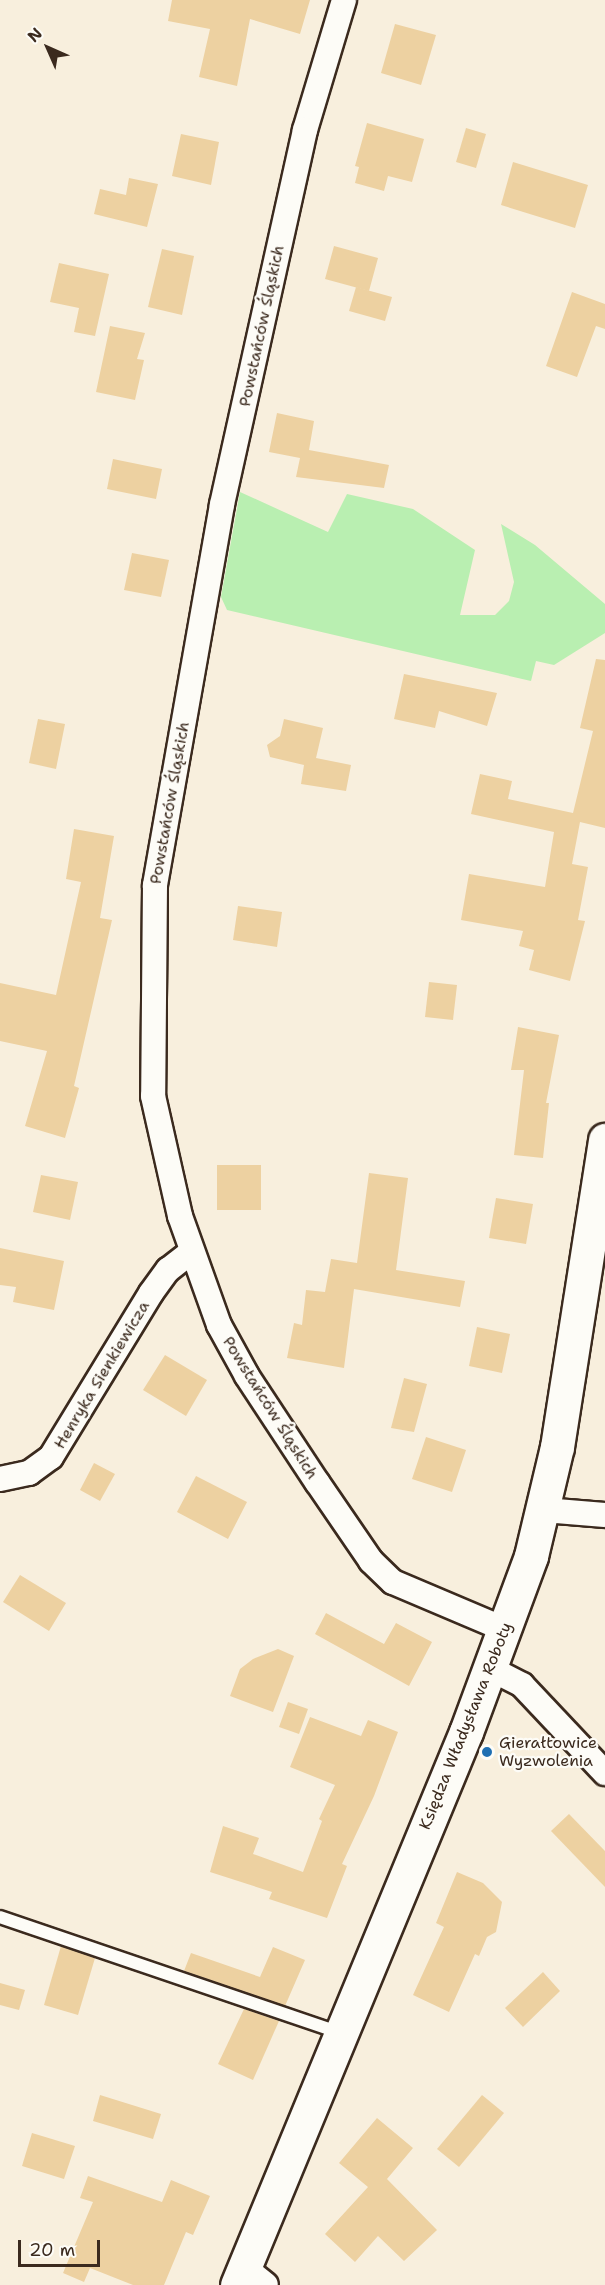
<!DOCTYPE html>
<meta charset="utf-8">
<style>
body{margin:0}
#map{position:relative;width:605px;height:2285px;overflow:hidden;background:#f8efdd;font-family:"Shantell Sans",sans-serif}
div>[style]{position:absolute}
.green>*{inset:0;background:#b9efb1}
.building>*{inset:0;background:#edd1a1}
.roads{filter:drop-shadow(2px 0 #3b2a1e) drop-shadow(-2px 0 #3b2a1e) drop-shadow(0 2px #3b2a1e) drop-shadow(0 -2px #3b2a1e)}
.service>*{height:12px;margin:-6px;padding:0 6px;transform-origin:6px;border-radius:6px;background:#fdfcf7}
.minor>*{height:24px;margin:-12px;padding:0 12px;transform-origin:12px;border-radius:12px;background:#fdfcf7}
.secondary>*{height:33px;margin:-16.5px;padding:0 16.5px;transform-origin:16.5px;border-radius:16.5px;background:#fdfcf7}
.dots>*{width:16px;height:16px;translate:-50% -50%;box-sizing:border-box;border:3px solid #fdfcf7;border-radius:50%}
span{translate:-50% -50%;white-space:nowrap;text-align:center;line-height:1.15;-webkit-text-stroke:4.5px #fdfcf7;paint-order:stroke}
.street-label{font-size:16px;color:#3b2a1e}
.poi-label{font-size:16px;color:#3b2a1e}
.left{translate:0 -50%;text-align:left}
.north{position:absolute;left:18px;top:18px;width:60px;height:60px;-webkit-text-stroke:4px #fdfcf7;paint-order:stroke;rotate:315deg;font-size:16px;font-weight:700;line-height:24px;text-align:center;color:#3b2a1e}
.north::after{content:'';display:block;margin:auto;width:21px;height:27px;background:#3b2a1e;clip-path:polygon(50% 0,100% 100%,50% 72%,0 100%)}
.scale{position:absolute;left:18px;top:2240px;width:82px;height:27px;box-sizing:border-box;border:3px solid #3b2a1e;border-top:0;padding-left:8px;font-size:18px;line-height:21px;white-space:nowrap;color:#3b2a1e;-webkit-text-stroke:4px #fdfcf7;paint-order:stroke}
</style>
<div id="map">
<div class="green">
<i style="clip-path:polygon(240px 492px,328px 532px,347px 494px,413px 509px,475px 550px,460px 615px,495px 615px,509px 601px,514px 582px,501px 524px,535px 545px,605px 604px,605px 633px,554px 665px,536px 661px,531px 681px,227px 610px,221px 597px)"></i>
</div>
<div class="building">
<i style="clip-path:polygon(172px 0,310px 0,300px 34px,250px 19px,237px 86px,199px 77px,210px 29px,168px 21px)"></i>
<i style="clip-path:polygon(395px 24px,436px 35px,421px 85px,381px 73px)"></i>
<i style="clip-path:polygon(367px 123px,424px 139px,412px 182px,388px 176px,384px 191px,355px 183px,359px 167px,355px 166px)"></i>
<i style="clip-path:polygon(466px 128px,486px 134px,476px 168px,456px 162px)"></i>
<i style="clip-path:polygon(181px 134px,219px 142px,211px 185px,172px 176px)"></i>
<i style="clip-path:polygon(513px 162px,588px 185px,575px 228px,501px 205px)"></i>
<i style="clip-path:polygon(129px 178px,158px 184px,147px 227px,94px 214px,100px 189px,126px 195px)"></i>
<i style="clip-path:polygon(334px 246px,378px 258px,369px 291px,325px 279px)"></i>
<i style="clip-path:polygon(162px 249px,194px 256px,182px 315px,148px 307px)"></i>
<i style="clip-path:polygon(59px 263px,109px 274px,95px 336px,74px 332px,79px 308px,50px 302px)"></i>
<i style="clip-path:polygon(356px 287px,392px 297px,385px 321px,349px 311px)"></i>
<i style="clip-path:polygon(572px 292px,605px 304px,605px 329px,596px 326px,577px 377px,546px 366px)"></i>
<i style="clip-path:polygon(110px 326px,145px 333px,137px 359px,144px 360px,135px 400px,96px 392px)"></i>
<i style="clip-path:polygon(277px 413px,314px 421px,309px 450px,389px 465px,384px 488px,296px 477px,300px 458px,269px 452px)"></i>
<i style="clip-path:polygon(113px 459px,162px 469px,156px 499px,107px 489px)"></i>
<i style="clip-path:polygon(132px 553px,169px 560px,161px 597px,124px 590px)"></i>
<i style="clip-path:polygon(596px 659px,605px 660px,605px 828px,580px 822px,572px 864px,588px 867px,578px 920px,585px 921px,570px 981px,529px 970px,534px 950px,519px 946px,523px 931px,461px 920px,469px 874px,545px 887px,554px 832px,471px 814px,480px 774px,512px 781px,508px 799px,573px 813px,593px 731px,580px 728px)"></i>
<i style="clip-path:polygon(404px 674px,497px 693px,487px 726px,439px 711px,435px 728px,394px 719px)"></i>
<i style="clip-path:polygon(38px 719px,65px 724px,56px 769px,29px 763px)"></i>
<i style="clip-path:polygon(284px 719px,323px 728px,316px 758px,351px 765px,346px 791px,301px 784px,304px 765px,270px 757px,267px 745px,280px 736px)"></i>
<i style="clip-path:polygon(74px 829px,114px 836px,100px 918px,112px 920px,74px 1086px,79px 1088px,65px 1138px,25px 1126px,47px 1051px,0 1041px,0 983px,56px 995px,81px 882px,66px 879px)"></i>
<i style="clip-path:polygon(238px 906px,282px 912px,277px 947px,233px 940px)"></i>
<i style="clip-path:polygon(429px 982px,457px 985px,453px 1020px,425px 1017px)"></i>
<i style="clip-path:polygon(518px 1027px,559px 1035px,546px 1103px,549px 1103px,543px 1158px,514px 1155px,524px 1070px,511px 1070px)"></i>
<i style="clip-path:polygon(217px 1165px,261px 1165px,261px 1210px,217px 1210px)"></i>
<i style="clip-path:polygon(369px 1173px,408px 1178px,396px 1270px,465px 1281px,460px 1307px,354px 1289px,344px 1368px,287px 1358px,294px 1323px,302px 1325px,306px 1290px,325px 1292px,331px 1259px,357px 1263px)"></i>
<i style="clip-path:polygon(41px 1175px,78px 1182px,70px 1220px,33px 1212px)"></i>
<i style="clip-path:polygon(496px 1198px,533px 1204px,526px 1244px,489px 1238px)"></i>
<i style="clip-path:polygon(0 1248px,64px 1261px,54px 1310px,13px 1302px,16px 1287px,0 1285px)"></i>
<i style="clip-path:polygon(477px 1327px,510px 1334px,502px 1373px,469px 1366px)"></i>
<i style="clip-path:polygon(165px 1355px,207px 1380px,186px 1416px,143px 1390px)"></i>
<i style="clip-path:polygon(404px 1378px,427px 1384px,414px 1432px,391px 1428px)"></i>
<i style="clip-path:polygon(426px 1437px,466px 1450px,452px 1492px,412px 1479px)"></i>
<i style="clip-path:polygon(94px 1463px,115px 1474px,100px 1501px,80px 1490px)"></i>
<i style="clip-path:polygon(196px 1476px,247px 1502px,228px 1539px,177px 1512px)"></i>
<i style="clip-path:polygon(20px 1575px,66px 1603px,49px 1631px,3px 1602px)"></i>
<i style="clip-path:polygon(326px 1613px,384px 1644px,396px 1623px,432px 1642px,409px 1686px,315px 1634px)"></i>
<i style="clip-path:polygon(278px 1649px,294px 1656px,273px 1712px,230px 1696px,240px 1669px,253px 1659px)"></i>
<i style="clip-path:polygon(288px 1702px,308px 1709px,299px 1734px,279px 1727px)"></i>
<i style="clip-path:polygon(310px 1717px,361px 1736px,368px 1720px,398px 1732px,374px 1796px,342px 1864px,347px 1866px,327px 1918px,269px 1899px,272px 1892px,210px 1872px,223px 1826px,259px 1838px,253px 1854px,303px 1872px,322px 1821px,319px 1819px,335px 1785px,290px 1767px)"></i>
<i style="clip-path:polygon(569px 1814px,605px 1851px,605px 1887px,551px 1831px)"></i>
<i style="clip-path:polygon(457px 1872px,483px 1883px,502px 1902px,496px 1932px,487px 1937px,479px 1956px,475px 1954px,449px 2012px,413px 1995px,444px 1927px,436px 1923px)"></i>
<i style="clip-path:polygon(61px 1946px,95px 1958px,78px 2015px,44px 2005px)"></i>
<i style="clip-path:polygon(273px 1947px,305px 1960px,285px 2006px,184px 1971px,191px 1953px,260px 1977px)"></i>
<i style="clip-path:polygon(543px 1972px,560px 1991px,523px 2027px,505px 2008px)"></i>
<i style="clip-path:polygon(0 1983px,25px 1990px,19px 2010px,0 2005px)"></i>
<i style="clip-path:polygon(244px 2009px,279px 2021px,253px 2080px,218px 2064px)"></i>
<i style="clip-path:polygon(100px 2095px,161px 2114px,153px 2139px,93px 2121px)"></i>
<i style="clip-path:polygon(482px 2095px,504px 2113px,459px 2167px,437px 2149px)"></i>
<i style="clip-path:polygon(377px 2118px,413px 2148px,387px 2179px,437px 2230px,404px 2261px,378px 2236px,355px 2262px,325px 2234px,368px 2187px,339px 2163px)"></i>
<i style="clip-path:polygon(32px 2133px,75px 2146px,64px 2179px,22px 2166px)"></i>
<i style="clip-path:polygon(88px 2176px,162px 2202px,171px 2180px,210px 2196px,193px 2235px,186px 2232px,164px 2285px,133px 2285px,90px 2268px,84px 2282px,63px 2273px,93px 2202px,80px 2198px)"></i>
</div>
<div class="roads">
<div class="service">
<i style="left:0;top:1917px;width:359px;rotate:18.8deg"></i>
</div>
<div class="minor">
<i style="left:344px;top:0;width:136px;rotate:106.7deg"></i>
<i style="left:305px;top:130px;width:384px;rotate:102.5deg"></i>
<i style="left:222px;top:505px;width:386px;rotate:100deg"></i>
<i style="left:155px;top:885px;width:211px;rotate:90.5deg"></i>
<i style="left:153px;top:1096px;width:123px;rotate:77.3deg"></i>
<i style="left:180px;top:1216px;width:116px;rotate:70.3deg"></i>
<i style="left:219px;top:1325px;width:58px;rotate:61.2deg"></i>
<i style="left:247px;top:1376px;width:127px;rotate:56.6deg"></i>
<i style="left:317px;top:1482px;width:96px;rotate:55.6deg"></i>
<i style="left:371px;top:1561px;width:30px;rotate:44deg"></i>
<i style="left:393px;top:1582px;width:123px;rotate:23deg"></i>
<i style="left:0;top:1479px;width:30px;rotate:-12deg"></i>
<i style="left:29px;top:1473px;width:27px;rotate:-36deg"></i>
<i style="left:51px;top:1457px;width:192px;rotate:-58.6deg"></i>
<i style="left:151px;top:1293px;width:29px;rotate:-54deg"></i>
<i style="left:168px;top:1270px;width:29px;rotate:-38deg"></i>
<i style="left:544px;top:1510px;width:61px;rotate:4.7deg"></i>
<i style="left:491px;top:1669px;width:35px;rotate:27deg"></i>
<i style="left:522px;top:1685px;width:121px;rotate:46.7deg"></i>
<i style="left:244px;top:2267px;width:28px;rotate:39deg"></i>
</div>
<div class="secondary">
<i style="left:237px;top:2285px;width:599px;rotate:-67.51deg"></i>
<i style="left:466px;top:1732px;width:188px;rotate:-69.7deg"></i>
<i style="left:531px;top:1556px;width:112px;rotate:-76.6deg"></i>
<i style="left:557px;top:1447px;width:311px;rotate:-81.1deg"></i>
</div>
</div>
<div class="dots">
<i style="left:487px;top:1752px;background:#1f6fb2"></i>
</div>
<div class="street-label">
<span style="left:262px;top:326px;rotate:-78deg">Powstańców Śląskich</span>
<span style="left:170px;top:803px;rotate:-80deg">Powstańców Śląskich</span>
<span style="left:102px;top:1375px;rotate:-59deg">Henryka Sienkiewicza</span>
<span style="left:270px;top:1408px;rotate:58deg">Powstańców Śląskich</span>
<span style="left:466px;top:1726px;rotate:-68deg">Księdza Władysława Roboty</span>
</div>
<div class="poi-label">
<span class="left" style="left:499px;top:1752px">Gierałtowice<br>Wyzwolenia</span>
</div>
<div class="north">N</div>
<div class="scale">20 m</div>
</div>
